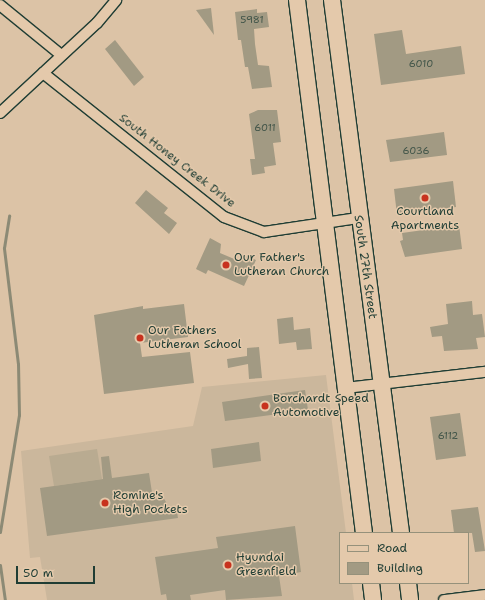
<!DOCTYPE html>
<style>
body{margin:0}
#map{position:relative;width:485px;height:600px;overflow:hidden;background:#dcc3a6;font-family:"Shantell Sans",sans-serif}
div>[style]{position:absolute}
.built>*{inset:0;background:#cbb79c}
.green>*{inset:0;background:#b9ab91}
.stream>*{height:3px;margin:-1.5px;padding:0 1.5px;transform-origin:1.5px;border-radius:1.5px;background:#8c8a75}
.building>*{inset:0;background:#a29a83}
.roads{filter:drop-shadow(1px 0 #1f3d34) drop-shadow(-1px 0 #1f3d34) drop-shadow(0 1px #1f3d34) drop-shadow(0 -1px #1f3d34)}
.street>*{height:10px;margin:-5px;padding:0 5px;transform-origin:5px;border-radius:5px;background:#e4c9ab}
.primary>*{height:16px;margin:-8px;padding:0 8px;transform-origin:8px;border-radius:8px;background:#e4c9ab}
.dots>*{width:11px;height:11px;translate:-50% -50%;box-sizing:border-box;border:2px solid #e4c9ab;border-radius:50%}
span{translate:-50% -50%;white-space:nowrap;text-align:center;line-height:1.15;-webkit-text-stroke:3px #e4c9ab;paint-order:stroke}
.number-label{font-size:10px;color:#405448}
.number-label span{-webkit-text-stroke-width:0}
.street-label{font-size:12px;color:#1f3d34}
.poi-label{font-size:12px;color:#1f3d34}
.left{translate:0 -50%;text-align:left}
.legend{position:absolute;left:339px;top:532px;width:130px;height:52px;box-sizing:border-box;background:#e4c9ab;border:1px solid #95917b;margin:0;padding:5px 7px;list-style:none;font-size:12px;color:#1f3d34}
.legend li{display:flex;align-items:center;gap:8px;height:20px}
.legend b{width:20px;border:1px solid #95917b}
.scale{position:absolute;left:16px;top:566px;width:79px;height:18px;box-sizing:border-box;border:2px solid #1f3d34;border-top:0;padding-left:5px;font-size:12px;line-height:14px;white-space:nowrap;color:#1f3d34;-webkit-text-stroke:3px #e4c9ab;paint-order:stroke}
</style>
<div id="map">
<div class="built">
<i style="clip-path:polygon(326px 375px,346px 533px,340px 533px,340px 583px,352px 583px,354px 600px,47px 600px,40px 557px,30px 558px,21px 451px,193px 426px,202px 387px)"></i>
</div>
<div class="green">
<i style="clip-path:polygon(97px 449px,102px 479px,54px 486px,49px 456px)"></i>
</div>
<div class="stream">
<i style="left:0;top:532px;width:119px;rotate:-80.8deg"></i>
<i style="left:19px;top:415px;width:51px;rotate:-91.1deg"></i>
<i style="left:18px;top:364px;width:117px;rotate:-96.9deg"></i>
<i style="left:4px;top:248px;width:33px;rotate:-81deg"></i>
<i style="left:0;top:565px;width:35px;rotate:82deg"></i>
</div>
<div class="building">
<i style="clip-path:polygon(211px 8px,214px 35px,196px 10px)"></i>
<i style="clip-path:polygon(257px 9px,257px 13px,267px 12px,269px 27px,254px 29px,255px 44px,258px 65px,269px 66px,272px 87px,252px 89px,248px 67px,245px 67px,241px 40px,238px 40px,235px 12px)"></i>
<i style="clip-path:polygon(402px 30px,406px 54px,461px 46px,465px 74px,381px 85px,374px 34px)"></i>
<i style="clip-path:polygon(115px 40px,144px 77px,134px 86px,105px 49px)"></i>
<i style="clip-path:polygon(258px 110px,277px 110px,281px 142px,273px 143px,276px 165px,264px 167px,265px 173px,252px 175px,250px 159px,255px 159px,249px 114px)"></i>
<i style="clip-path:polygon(444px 132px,447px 155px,390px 162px,386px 140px)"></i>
<i style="clip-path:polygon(453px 181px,456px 207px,397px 215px,394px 189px)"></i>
<i style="clip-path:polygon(146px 190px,168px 208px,164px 213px,177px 223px,169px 234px,135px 203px)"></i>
<i style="clip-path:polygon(459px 225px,462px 249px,405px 257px,400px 241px,403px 240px,402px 233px)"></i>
<i style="clip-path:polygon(210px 238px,221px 244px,220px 253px,239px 261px,242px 254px,256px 260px,244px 286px,208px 270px,206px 274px,196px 269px)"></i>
<i style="clip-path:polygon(472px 301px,473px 315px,482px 314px,485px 337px,476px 338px,478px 349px,444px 351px,442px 336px,432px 337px,430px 327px,448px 324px,446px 304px)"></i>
<i style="clip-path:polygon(184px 304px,188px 337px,140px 343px,142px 357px,190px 352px,194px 383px,104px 394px,94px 315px,143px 306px,143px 309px)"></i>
<i style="clip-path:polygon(293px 317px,294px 330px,310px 328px,312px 349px,297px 350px,296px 342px,279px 344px,277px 319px)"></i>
<i style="clip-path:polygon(259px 347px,262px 378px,249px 379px,248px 364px,228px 368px,227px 359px,247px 356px,247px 348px)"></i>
<i style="clip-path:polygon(305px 390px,308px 410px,225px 421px,222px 402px)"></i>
<i style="clip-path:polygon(460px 413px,466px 456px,436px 460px,430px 417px)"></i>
<i style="clip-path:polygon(259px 442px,261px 461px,213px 468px,211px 449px)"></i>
<i style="clip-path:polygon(109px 456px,112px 478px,149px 473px,153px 499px,163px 497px,169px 507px,176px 506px,178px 518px,47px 536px,40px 488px,103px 479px,101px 457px)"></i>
<i style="clip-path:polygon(478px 507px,485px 551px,475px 552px,472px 533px,454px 533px,451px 510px)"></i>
<i style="clip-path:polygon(295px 526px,301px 572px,279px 576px,282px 596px,226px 600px,225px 590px,190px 595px,191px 600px,167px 600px,166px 594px,161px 595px,155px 557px,218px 548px,216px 537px)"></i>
</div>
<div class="roads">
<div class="street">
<i style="left:0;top:5px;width:79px;rotate:39.3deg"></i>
<i style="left:43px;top:73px;width:231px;rotate:38.5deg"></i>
<i style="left:224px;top:217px;width:43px;rotate:20.6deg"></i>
<i style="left:264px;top:232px;width:95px;rotate:-8.5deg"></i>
<i style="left:0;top:113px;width:132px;rotate:-42.9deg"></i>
<i style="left:97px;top:23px;width:30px;rotate:-50deg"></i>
<i style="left:346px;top:388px;width:140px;rotate:-6.6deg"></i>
<i style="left:444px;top:600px;width:41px;rotate:-7deg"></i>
</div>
<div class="primary">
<i style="left:297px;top:0;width:537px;rotate:82.84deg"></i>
<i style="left:332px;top:0;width:537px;rotate:82.62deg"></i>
<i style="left:371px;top:583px;width:17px;rotate:83deg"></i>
<i style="left:408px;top:583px;width:17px;rotate:83deg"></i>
</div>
</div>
<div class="dots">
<i style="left:425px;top:198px;background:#c8321e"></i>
<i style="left:226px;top:265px;background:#c8321e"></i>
<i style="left:140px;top:338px;background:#c8321e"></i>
<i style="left:265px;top:406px;background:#c8321e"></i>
<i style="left:105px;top:503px;background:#c8321e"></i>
<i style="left:228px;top:565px;background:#c8321e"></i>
</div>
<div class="number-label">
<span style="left:252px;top:20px">5981</span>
<span style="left:421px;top:64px">6010</span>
<span style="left:265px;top:128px">6011</span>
<span style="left:416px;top:151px">6036</span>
<span style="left:448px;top:436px">6112</span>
</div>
<div class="street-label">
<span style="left:177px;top:161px;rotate:38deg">South Honey Creek Drive</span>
<span style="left:365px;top:267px;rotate:82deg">South 27th Street</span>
</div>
<div class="poi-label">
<span style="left:425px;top:219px">Courtland<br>Apartments</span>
<span class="left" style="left:234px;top:265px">Our Father's<br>Lutheran Church</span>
<span class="left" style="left:148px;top:338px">Our Fathers<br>Lutheran School</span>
<span class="left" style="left:273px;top:406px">Borchardt Speed<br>Automotive</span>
<span class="left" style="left:113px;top:503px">Romine's<br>High Pockets</span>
<span class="left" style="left:236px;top:565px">Hyundai<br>Greenfield</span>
</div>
<ul class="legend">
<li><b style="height:5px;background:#e4c9ab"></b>Road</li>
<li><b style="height:11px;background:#a29a83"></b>Building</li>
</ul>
<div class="scale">50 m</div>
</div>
